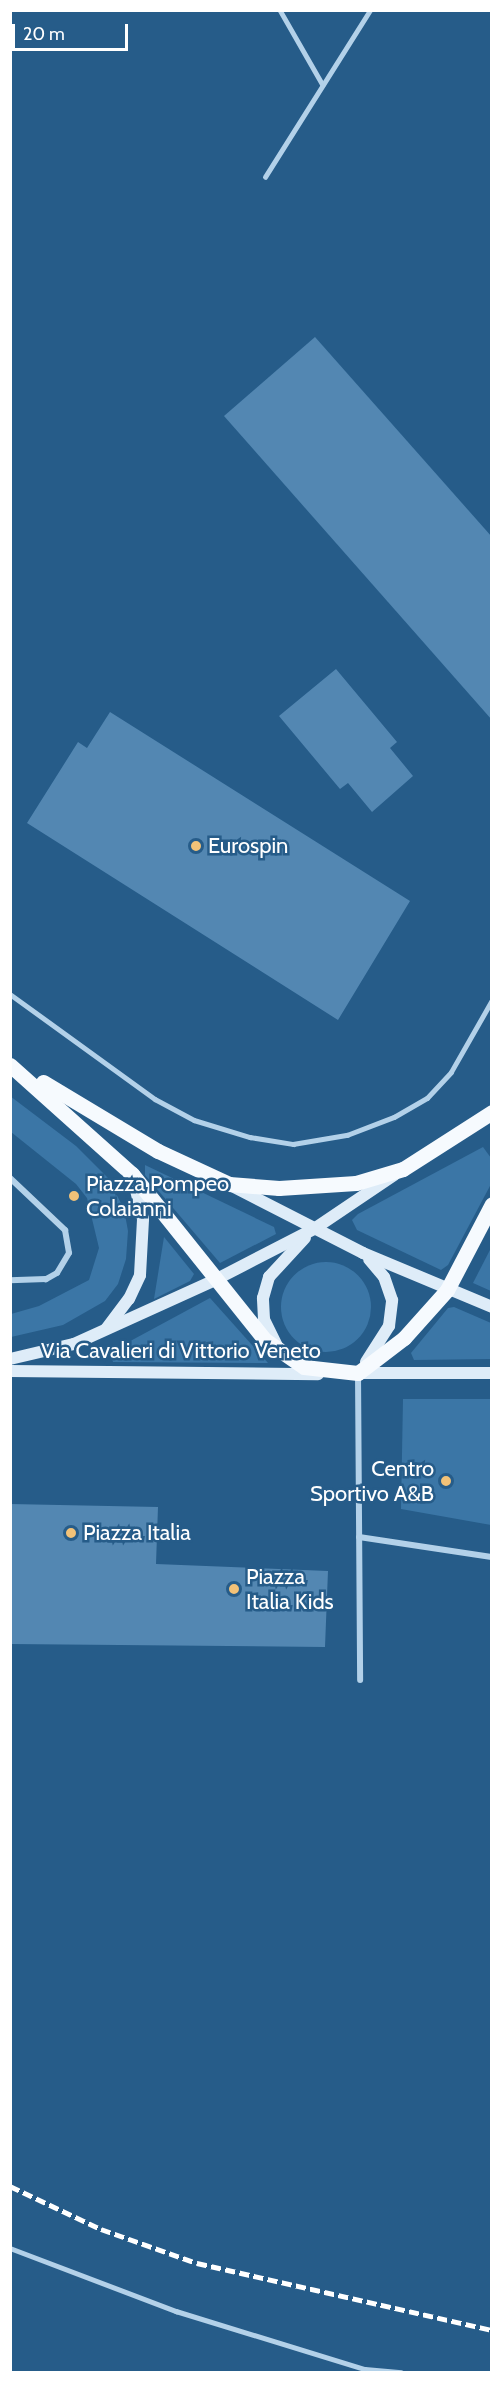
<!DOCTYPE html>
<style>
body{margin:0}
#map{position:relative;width:502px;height:2383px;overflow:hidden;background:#265c89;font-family:Cabin,sans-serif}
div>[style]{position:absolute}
.green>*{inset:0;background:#3b76a6}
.round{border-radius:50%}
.building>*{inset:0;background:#5387b2}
.lane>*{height:4.5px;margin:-2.25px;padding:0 2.25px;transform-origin:2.25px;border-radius:2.25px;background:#b3d1e9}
.street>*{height:6px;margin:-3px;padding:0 3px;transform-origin:3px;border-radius:3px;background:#b3d1e9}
.secondary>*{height:12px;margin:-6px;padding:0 6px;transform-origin:6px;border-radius:6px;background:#deecf8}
.primary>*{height:15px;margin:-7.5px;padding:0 7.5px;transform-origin:7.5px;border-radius:7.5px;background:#f6fafe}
.rail>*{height:4.5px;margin-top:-2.25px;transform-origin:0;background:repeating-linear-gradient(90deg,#fff 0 10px,transparent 0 14.5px)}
.dots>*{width:16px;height:16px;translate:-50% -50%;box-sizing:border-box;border:3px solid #265c89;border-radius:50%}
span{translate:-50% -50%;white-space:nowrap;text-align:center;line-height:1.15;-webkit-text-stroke:5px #265c89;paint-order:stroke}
.poi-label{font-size:22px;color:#fff}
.left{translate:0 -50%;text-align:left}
.right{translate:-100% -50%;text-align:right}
.street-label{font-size:22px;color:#fff}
.frame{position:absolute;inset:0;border:12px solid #fff;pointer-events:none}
.scale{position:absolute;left:12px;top:24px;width:116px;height:27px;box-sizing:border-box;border:3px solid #fff;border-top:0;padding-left:8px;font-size:18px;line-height:21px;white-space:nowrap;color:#fff;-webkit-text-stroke:4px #265c89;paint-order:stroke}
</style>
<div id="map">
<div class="green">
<i style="clip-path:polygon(10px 1096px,76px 1146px,108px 1178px,124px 1209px,128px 1231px,126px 1259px,118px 1284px,105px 1301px,63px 1325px,11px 1337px,11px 1314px,39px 1306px,89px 1280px,99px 1248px,87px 1198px,76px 1184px,11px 1132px)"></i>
<i style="clip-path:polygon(483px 1147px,491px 1158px,491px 1184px,448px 1265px,441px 1270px,357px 1230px,352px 1220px,358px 1214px)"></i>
<i style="clip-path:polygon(145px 1165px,274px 1227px,276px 1234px,220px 1263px,145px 1175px)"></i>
<i style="clip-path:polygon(164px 1237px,194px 1274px,190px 1281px,154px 1299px)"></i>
<i style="clip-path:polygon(491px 1248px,491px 1291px,473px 1283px)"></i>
<i class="round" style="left:281px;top:1262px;width:90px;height:90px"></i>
<i style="clip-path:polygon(210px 1298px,268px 1363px,113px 1362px,110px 1352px)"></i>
<i style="clip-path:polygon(454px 1307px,491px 1323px,491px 1359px,414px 1360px,411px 1353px,448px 1308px)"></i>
<i style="clip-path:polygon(403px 1399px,491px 1399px,491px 1525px,401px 1509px)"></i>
</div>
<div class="building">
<i style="clip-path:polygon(315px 337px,492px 537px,492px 720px,224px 416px)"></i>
<i style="clip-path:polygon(336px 669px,397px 742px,390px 748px,413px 776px,372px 812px,348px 783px,340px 789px,279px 716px)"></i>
<i style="clip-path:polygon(110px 712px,410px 901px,338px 1020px,27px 823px,78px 742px,87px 748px)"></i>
<i style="clip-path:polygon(10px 1504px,158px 1507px,156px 1564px,328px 1571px,325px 1647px,10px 1644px)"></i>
</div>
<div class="lane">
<i style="left:280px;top:10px;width:86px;rotate:60.2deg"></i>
<i style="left:265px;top:177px;width:197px;rotate:-57.8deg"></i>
<i style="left:10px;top:994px;width:179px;rotate:35.9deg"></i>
<i style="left:155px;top:1099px;width:44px;rotate:28.3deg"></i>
<i style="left:194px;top:1120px;width:59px;rotate:16.9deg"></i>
<i style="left:250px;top:1137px;width:44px;rotate:9.2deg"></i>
<i style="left:293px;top:1144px;width:55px;rotate:-9.5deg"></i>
<i style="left:347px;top:1135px;width:50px;rotate:-21deg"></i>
<i style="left:394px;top:1117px;width:38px;rotate:-30deg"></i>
<i style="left:427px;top:1098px;width:35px;rotate:-47deg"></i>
<i style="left:451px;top:1072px;width:83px;rotate:-60.3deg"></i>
<i style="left:10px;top:2248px;width:178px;rotate:20.8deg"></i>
<i style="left:176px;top:2311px;width:198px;rotate:17.1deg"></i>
<i style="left:365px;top:2369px;width:36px;rotate:5deg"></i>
</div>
<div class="street">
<i style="left:10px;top:1178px;width:76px;rotate:43.4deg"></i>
<i style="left:65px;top:1230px;width:23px;rotate:80deg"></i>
<i style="left:69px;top:1253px;width:23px;rotate:121deg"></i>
<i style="left:57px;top:1273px;width:13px;rotate:151deg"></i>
<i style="left:46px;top:1279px;width:36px;rotate:178deg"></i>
<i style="left:358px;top:1373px;width:307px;rotate:89.6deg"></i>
<i style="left:359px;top:1537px;width:134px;rotate:8.6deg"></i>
</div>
<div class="secondary">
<i style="left:232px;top:1186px;width:147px;rotate:27.1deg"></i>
<i style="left:363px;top:1253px;width:140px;rotate:22.7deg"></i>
<i style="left:106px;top:1329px;width:38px;rotate:-53deg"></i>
<i style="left:129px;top:1299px;width:26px;rotate:-65deg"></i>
<i style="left:140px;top:1275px;width:56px;rotate:-86.9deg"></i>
<i style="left:143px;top:1219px;width:42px;rotate:-103.7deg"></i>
<i style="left:277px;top:1346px;width:30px;rotate:-116deg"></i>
<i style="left:264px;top:1319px;width:21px;rotate:-93deg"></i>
<i style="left:263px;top:1298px;width:22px;rotate:-74deg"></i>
<i style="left:269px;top:1277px;width:53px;rotate:-47.3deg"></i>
<i style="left:10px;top:1359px;width:66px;rotate:-13.2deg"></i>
<i style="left:74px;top:1344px;width:155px;rotate:-24.4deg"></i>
<i style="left:215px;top:1280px;width:111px;rotate:-27.3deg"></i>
<i style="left:314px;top:1229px;width:97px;rotate:-34deg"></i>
<i style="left:366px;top:1362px;width:43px;rotate:-57.4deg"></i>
<i style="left:389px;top:1326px;width:26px;rotate:-83deg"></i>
<i style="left:392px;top:1300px;width:24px;rotate:-109deg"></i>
<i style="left:384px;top:1277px;width:23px;rotate:-130deg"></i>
<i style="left:10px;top:1371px;width:308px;rotate:0.6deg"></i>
<i style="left:358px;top:1373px;width:134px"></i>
</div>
<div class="primary">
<i style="left:10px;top:1065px;width:164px;rotate:41.8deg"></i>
<i style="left:132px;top:1174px;width:213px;rotate:51.3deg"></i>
<i style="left:265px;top:1340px;width:47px;rotate:34.7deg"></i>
<i style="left:304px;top:1367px;width:54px;rotate:6.3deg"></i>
<i style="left:358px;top:1373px;width:58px;rotate:-37.3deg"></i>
<i style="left:404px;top:1338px;width:64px;rotate:-48.1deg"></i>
<i style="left:447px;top:1290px;width:97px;rotate:-62.4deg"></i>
<i style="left:43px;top:1082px;width:134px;rotate:31deg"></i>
<i style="left:158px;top:1151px;width:78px;rotate:24.9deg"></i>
<i style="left:229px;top:1184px;width:50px;rotate:4.6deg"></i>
<i style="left:279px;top:1188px;width:77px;rotate:-3.7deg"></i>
<i style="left:356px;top:1183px;width:49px;rotate:-16.6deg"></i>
<i style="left:403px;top:1169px;width:106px;rotate:-32.6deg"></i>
</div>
<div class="rail">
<i style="left:10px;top:2186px;width:101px;rotate:25.3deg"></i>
<i style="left:101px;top:2229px;width:102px;rotate:19.5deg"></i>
<i style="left:197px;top:2263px;width:303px;rotate:12.8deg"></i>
</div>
<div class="dots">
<i style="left:196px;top:846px;background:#f2c278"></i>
<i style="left:74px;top:1196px;background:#f2c278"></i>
<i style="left:446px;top:1481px;background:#f2c278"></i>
<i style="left:71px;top:1533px;background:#f2c278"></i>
<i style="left:234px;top:1589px;background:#f2c278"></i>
</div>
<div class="poi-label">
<span class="left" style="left:208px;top:846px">Eurospin</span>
<span class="left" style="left:86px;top:1196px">Piazza Pompeo<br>Colaianni</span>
<span class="right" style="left:434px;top:1481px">Centro<br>Sportivo A&amp;B</span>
<span class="left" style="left:83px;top:1533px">Piazza Italia</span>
<span class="left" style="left:246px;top:1589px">Piazza<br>Italia Kids</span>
</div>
<div class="street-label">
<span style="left:181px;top:1351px">Via Cavalieri di Vittorio Veneto</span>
</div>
<div class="frame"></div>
<div class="scale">20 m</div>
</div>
